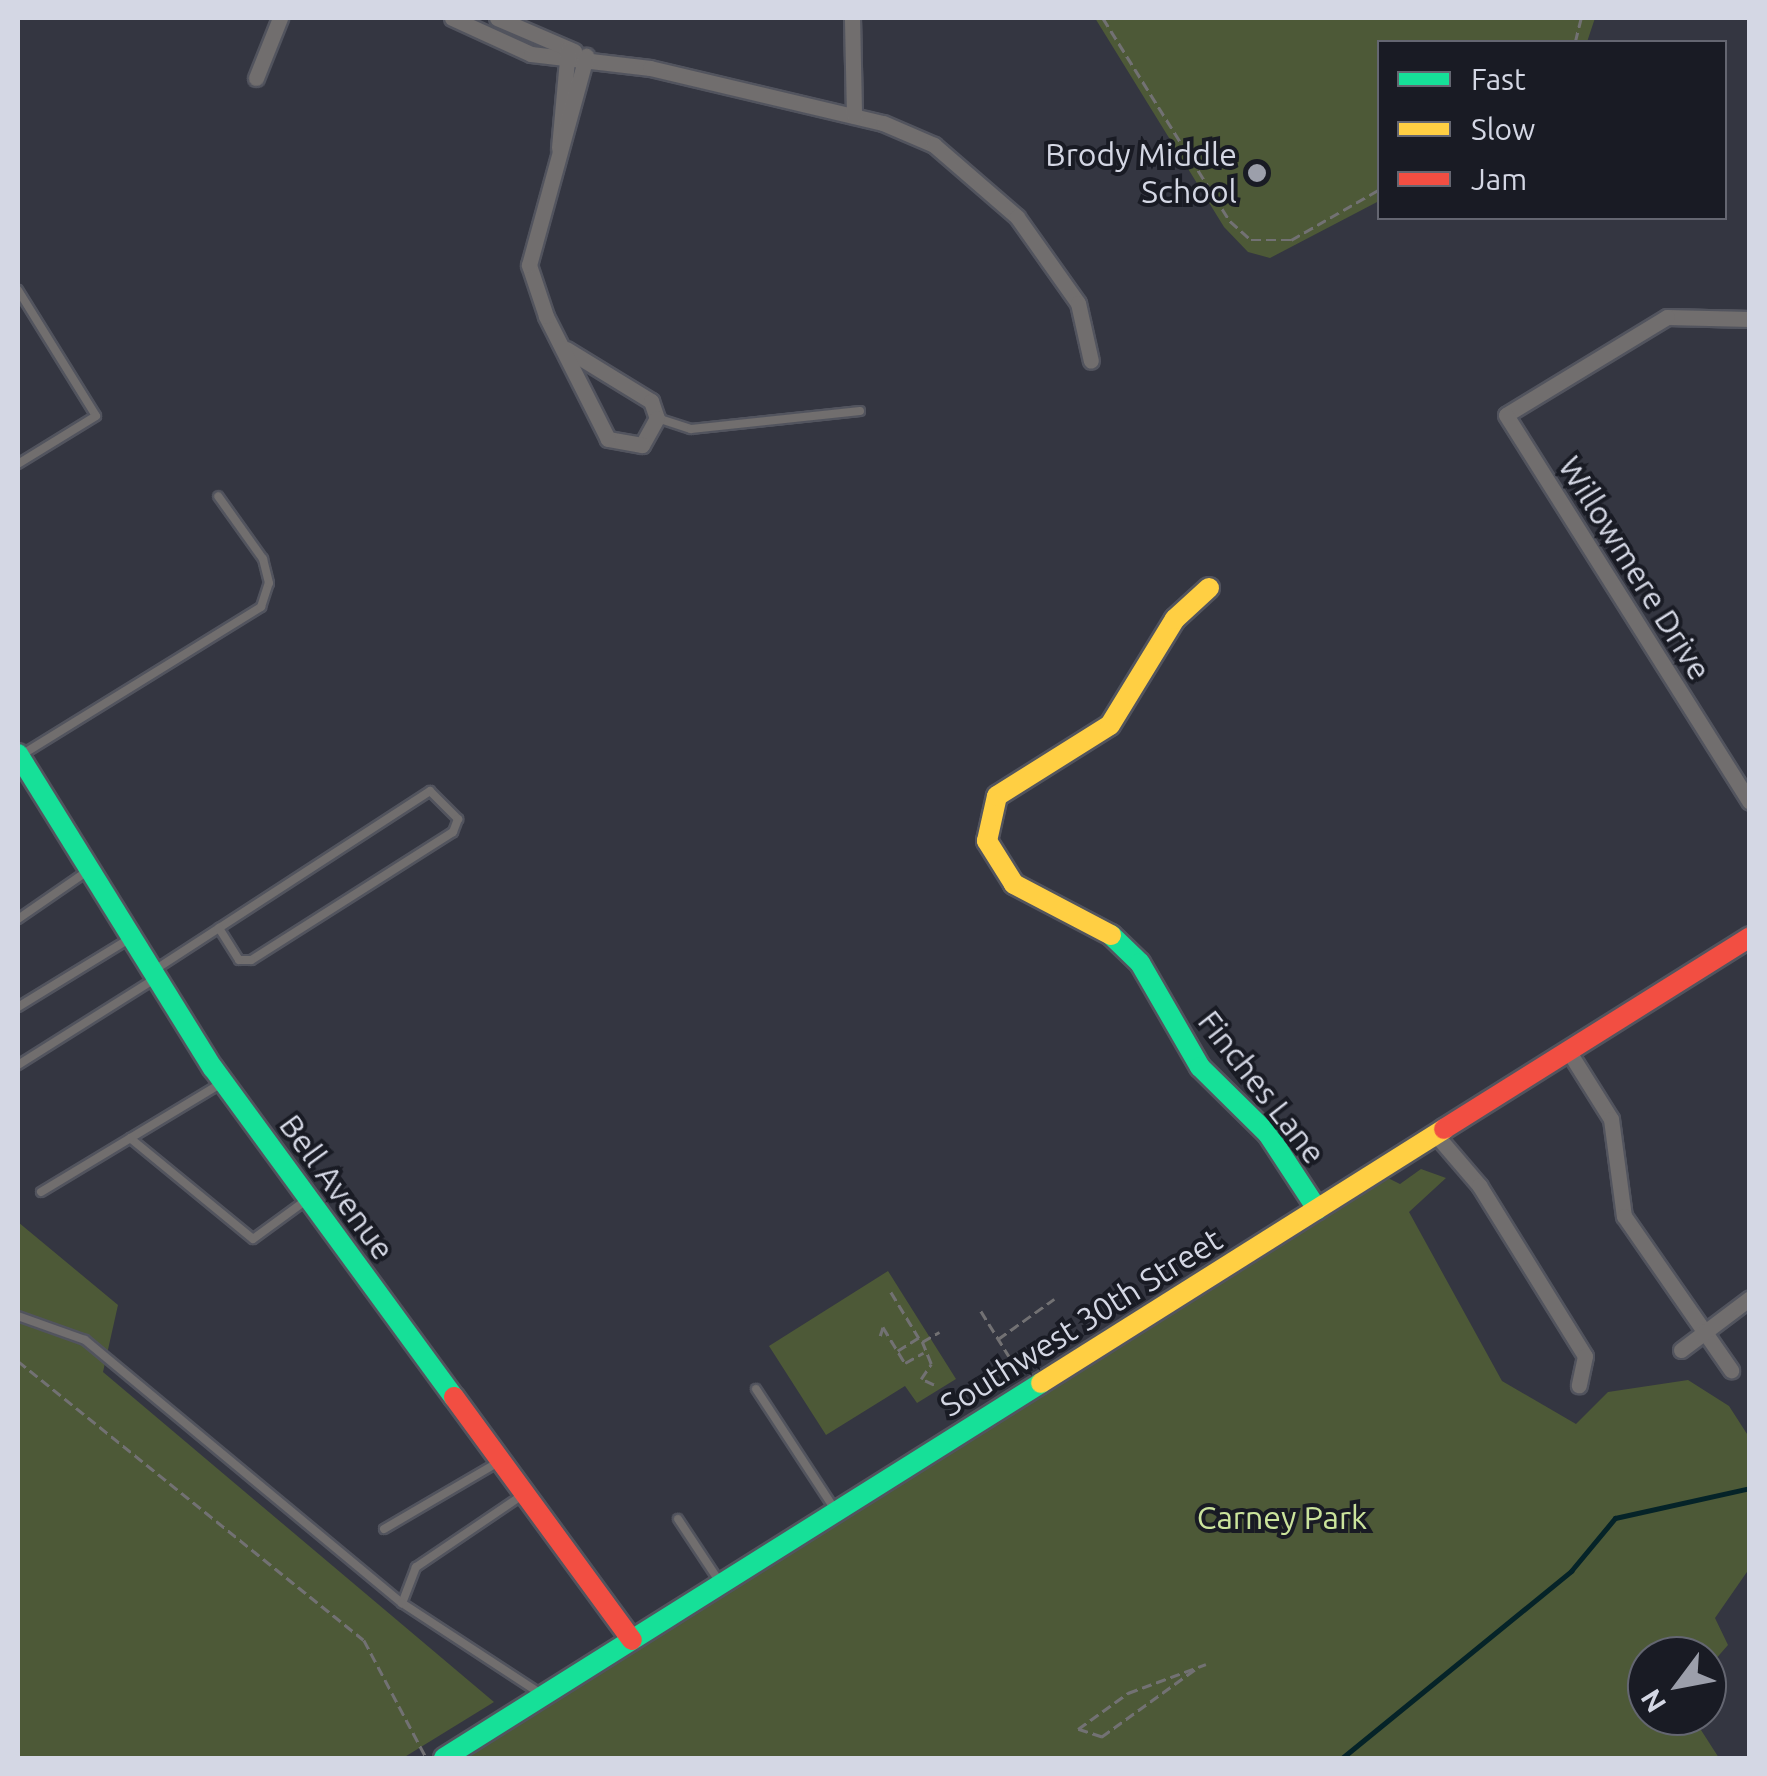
<!DOCTYPE html>
<style>
body{margin:0}
#map{position:relative;width:1767px;height:1776px;overflow:hidden;background:#343641;font-family:Ubuntu,sans-serif}
div>[style]{position:absolute}
.green>*{inset:0;background:#4d5937}
.stream>*{height:5px;margin:-2.5px;padding:0 2.5px;transform-origin:2.5px;border-radius:2.5px;background:#052328}
.path>*{height:2.5px;margin-top:-1.25px;transform-origin:0;background:repeating-linear-gradient(90deg,#727173 0 10px,transparent 0 15px)}
.roads{filter:drop-shadow(2px 0 #52545e) drop-shadow(-2px 0 #52545e) drop-shadow(0 2px #52545e) drop-shadow(0 -2px #52545e)}
.lane>*{height:8px;margin:-4px;padding:0 4px;transform-origin:4px;border-radius:4px;background:#716e6e}
.street>*{height:15px;margin:-7.5px;padding:0 7.5px;transform-origin:7.5px;border-radius:7.5px;background:#716e6e}
.fast>*{height:20px;margin:-10px;padding:0 10px;transform-origin:10px;border-radius:10px;background:#16e098}
.slow>*{height:20px;margin:-10px;padding:0 10px;transform-origin:10px;border-radius:10px;background:#ffcf43}
.jam>*{height:20px;margin:-10px;padding:0 10px;transform-origin:10px;border-radius:10px;background:#f24e42}
.dots>*{width:28px;height:28px;translate:-50% -50%;box-sizing:border-box;border:5px solid #191b24;border-radius:50%}
span{translate:-50% -50%;white-space:nowrap;text-align:center;line-height:1.15;-webkit-text-stroke:8px #191b24;paint-order:stroke}
.poi-label{font-size:32px;color:#d4d7e4}
.right{translate:-100% -50%;text-align:right}
.street-label{font-size:32px;color:#d4d7e4}
.park-label{font-size:32px;color:#cbe49c}
.frame{position:absolute;inset:0;border:20px solid #d4d7e4;pointer-events:none}
.legend{position:absolute;left:1377px;top:40px;width:350px;height:180px;box-sizing:border-box;background:#191b24;border:2px solid #646671;margin:0;padding:12px 18px;list-style:none;font-size:30px;color:#d4d7e4}
.legend li{display:flex;align-items:center;gap:20px;height:50px}
.legend b{width:50px;border:2px solid #646671}
.north{position:absolute;left:1627px;top:1636px;width:100px;height:100px;box-sizing:border-box;background:#191b24;border:2px solid #646671;border-radius:50%;rotate:238deg;font-size:28px;font-weight:700;line-height:40px;text-align:center;color:#d4d7e4}
.north::after{content:'';display:block;margin:auto;width:35px;height:45px;background:#9c9fab;clip-path:polygon(50% 0,100% 100%,50% 72%,0 100%)}
</style>
<div id="map">
<div class="green">
<i style="clip-path:polygon(1095px 18px,1595px 18px,1587px 42px,1380px 42px,1379px 201px,1270px 258px,1248px 252px,1224px 227px)"></i>
<i style="clip-path:polygon(1421px 1169px,1446px 1178px,1409px 1212px,1502px 1381px,1576px 1424px,1608px 1392px,1688px 1380px,1729px 1406px,1749px 1437px,1749px 1569px,1715px 1618px,1728px 1645px,1707px 1669px,1707px 1656px,1647px 1656px,1647px 1716px,1692px 1716px,1719px 1758px,459px 1758px,1361px 1185px,1366px 1192px,1388px 1178px,1400px 1184px)"></i>
<i style="clip-path:polygon(18px 1222px,118px 1305px,103px 1372px,494px 1702px,403px 1758px,18px 1758px)"></i>
<i style="clip-path:polygon(888px 1271px,956px 1379px,917px 1403px,905px 1386px,826px 1435px,769px 1346px)"></i>
</div>
<div class="stream">
<i style="left:1342px;top:1758px;width:296px;rotate:-39.2deg"></i>
<i style="left:1571px;top:1571px;width:69px;rotate:-50.3deg"></i>
<i style="left:1615px;top:1518px;width:138px;rotate:-12.5deg"></i>
</div>
<div class="path">
<i style="left:1103px;top:18px;width:239px;rotate:58deg"></i>
<i style="left:1230px;top:221px;width:28px;rotate:42deg"></i>
<i style="left:1251px;top:240px;width:40px"></i>
<i style="left:1291px;top:240px;width:103px;rotate:-29.8deg"></i>
<i style="left:1575px;top:42px;width:25px;rotate:-76deg"></i>
<i style="left:891px;top:1292px;width:54px;rotate:58.7deg"></i>
<i style="left:919px;top:1338px;width:25px;rotate:148deg"></i>
<i style="left:981px;top:1311px;width:59px;rotate:58.2deg"></i>
<i style="left:880px;top:1336px;width:9px;rotate:-72deg"></i>
<i style="left:883px;top:1327px;width:42px;rotate:58.6deg"></i>
<i style="left:905px;top:1363px;width:21px;rotate:-29deg"></i>
<i style="left:998px;top:1339px;width:69px;rotate:-35.5deg"></i>
<i style="left:18px;top:1361px;width:444px;rotate:38.9deg"></i>
<i style="left:364px;top:1640px;width:132px;rotate:62.1deg"></i>
<i style="left:934px;top:1385px;width:14px;rotate:-155deg"></i>
<i style="left:921px;top:1379px;width:18px;rotate:-56deg"></i>
<i style="left:931px;top:1364px;width:24px;rotate:-112deg"></i>
<i style="left:922px;top:1342px;width:20px;rotate:-30deg"></i>
<i style="left:1195px;top:1670px;width:115px;rotate:144.2deg"></i>
<i style="left:1102px;top:1737px;width:25px;rotate:-162deg"></i>
<i style="left:1078px;top:1729px;width:62px;rotate:-35.8deg"></i>
<i style="left:1128px;top:1693px;width:83px;rotate:-20.4deg"></i>
</div>
<div class="roads">
<div class="lane">
<i style="left:18px;top:290px;width:148px;rotate:58.2deg"></i>
<i style="left:96px;top:416px;width:92px;rotate:148.4deg"></i>
<i style="left:657px;top:418px;width:36px;rotate:18deg"></i>
<i style="left:691px;top:429px;width:170px;rotate:-6.1deg"></i>
<i style="left:23px;top:754px;width:280px;rotate:-31.7deg"></i>
<i style="left:261px;top:607px;width:25px;rotate:-72deg"></i>
<i style="left:269px;top:583px;width:25px;rotate:-104deg"></i>
<i style="left:263px;top:559px;width:77px;rotate:-125.5deg"></i>
<i style="left:18px;top:919px;width:86px;rotate:-34.6deg"></i>
<i style="left:156px;top:969px;width:327px;rotate:-33deg"></i>
<i style="left:430px;top:791px;width:40px;rotate:45deg"></i>
<i style="left:458px;top:819px;width:14px;rotate:111deg"></i>
<i style="left:453px;top:832px;width:239px;rotate:147.6deg"></i>
<i style="left:251px;top:960px;width:12px;rotate:180deg"></i>
<i style="left:239px;top:960px;width:38px;rotate:-122deg"></i>
<i style="left:18px;top:1007px;width:130px;rotate:-31.5deg"></i>
<i style="left:18px;top:1065px;width:160px;rotate:-32.2deg"></i>
<i style="left:130px;top:1138px;width:159px;rotate:39.4deg"></i>
<i style="left:253px;top:1239px;width:64px;rotate:-36.2deg"></i>
<i style="left:41px;top:1192px;width:213px;rotate:-31.1deg"></i>
<i style="left:18px;top:1316px;width:71px;rotate:19.7deg"></i>
<i style="left:85px;top:1340px;width:412px;rotate:39.7deg"></i>
<i style="left:756px;top:1389px;width:142px;rotate:56.8deg"></i>
<i style="left:521px;top:1496px;width:127px;rotate:145.9deg"></i>
<i style="left:416px;top:1567px;width:39px;rotate:111deg"></i>
<i style="left:402px;top:1603px;width:166px;rotate:33.2deg"></i>
<i style="left:678px;top:1519px;width:78px;rotate:56.5deg"></i>
<i style="left:384px;top:1529px;width:131px;rotate:-30.3deg"></i>
</div>
<div class="street">
<i style="left:452px;top:18px;width:87px;rotate:24.5deg"></i>
<i style="left:531px;top:54px;width:120px;rotate:6.7deg"></i>
<i style="left:650px;top:68px;width:239px;rotate:13.3deg"></i>
<i style="left:883px;top:123px;width:56px;rotate:23.3deg"></i>
<i style="left:934px;top:145px;width:110px;rotate:40.9deg"></i>
<i style="left:1017px;top:217px;width:105px;rotate:54.7deg"></i>
<i style="left:1078px;top:303px;width:59px;rotate:77.4deg"></i>
<i style="left:497px;top:18px;width:84px;rotate:23.2deg"></i>
<i style="left:852px;top:18px;width:98px;rotate:88.8deg"></i>
<i style="left:256px;top:78px;width:65px;rotate:-68.2deg"></i>
<i style="left:559px;top:148px;width:99px;rotate:-84.8deg"></i>
<i style="left:1750px;top:319px;width:83px;rotate:-178.6deg"></i>
<i style="left:1667px;top:317px;width:188px;rotate:148.7deg"></i>
<i style="left:1506px;top:415px;width:457px;rotate:57.8deg"></i>
<i style="left:566px;top:349px;width:100px;rotate:31.5deg"></i>
<i style="left:651px;top:401px;width:18px;rotate:71deg"></i>
<i style="left:657px;top:418px;width:31px;rotate:119deg"></i>
<i style="left:642px;top:445px;width:35px;rotate:-170deg"></i>
<i style="left:608px;top:439px;width:138px;rotate:-116.8deg"></i>
<i style="left:546px;top:316px;width:54px;rotate:-108.4deg"></i>
<i style="left:529px;top:265px;width:217px;rotate:-74.7deg"></i>
<i style="left:1569px;top:1052px;width:79px;rotate:57.9deg"></i>
<i style="left:1611px;top:1119px;width:98px;rotate:82.4deg"></i>
<i style="left:1624px;top:1216px;width:188px;rotate:55.2deg"></i>
<i style="left:1437px;top:1136px;width:65px;rotate:49.4deg"></i>
<i style="left:1479px;top:1185px;width:201px;rotate:58.2deg"></i>
<i style="left:1585px;top:1356px;width:30px;rotate:102deg"></i>
<i style="left:1681px;top:1350px;width:86px;rotate:-37deg"></i>
</div>
<div class="fast">
<i style="left:18px;top:754px;width:370px;rotate:58.2deg"></i>
<i style="left:213px;top:1068px;width:408px;rotate:53.8deg"></i>
<i style="left:1111px;top:935px;width:40px;rotate:44deg"></i>
<i style="left:1140px;top:963px;width:120px;rotate:60deg"></i>
<i style="left:1200px;top:1067px;width:95px;rotate:44.6deg"></i>
<i style="left:1268px;top:1134px;width:90px;rotate:56.8deg"></i>
<i style="left:444px;top:1758px;width:705px;rotate:-32.13deg"></i>
</div>
<div class="slow">
<i style="left:1111px;top:935px;width:110px;rotate:-152.3deg"></i>
<i style="left:1014px;top:884px;width:51px;rotate:-122.1deg"></i>
<i style="left:987px;top:841px;width:46px;rotate:-77.5deg"></i>
<i style="left:997px;top:796px;width:133px;rotate:-32.1deg"></i>
<i style="left:1110px;top:725px;width:124px;rotate:-58.5deg"></i>
<i style="left:1175px;top:619px;width:46px;rotate:-42.4deg"></i>
<i style="left:1041px;top:1383px;width:476px;rotate:-32.2deg"></i>
</div>
<div class="jam">
<i style="left:1444px;top:1129px;width:361px;rotate:-32.1deg"></i>
<i style="left:454px;top:1397px;width:301px;rotate:53.8deg"></i>
</div>
</div>
<div class="dots">
<i style="left:1257px;top:173px;background:#9c9fab"></i>
</div>
<div class="poi-label">
<span class="right" style="left:1237px;top:173px">Brody Middle<br>School</span>
</div>
<div class="street-label">
<span style="left:1635px;top:568px;rotate:58deg">Willowmere Drive</span>
<span style="left:1262px;top:1087px;rotate:52deg">Finches Lane</span>
<span style="left:337px;top:1187px;rotate:54deg">Bell Avenue</span>
<span style="left:1081px;top:1322px;rotate:-32deg">Southwest 30th Street</span>
</div>
<div class="park-label">
<span style="left:1282px;top:1517px">Carney Park</span>
</div>
<div class="frame"></div>
<ul class="legend">
<li><b style="height:12px;background:#16e098"></b>Fast</li>
<li><b style="height:12px;background:#ffcf43"></b>Slow</li>
<li><b style="height:12px;background:#f24e42"></b>Jam</li>
</ul>
<div class="north">N</div>
</div>
